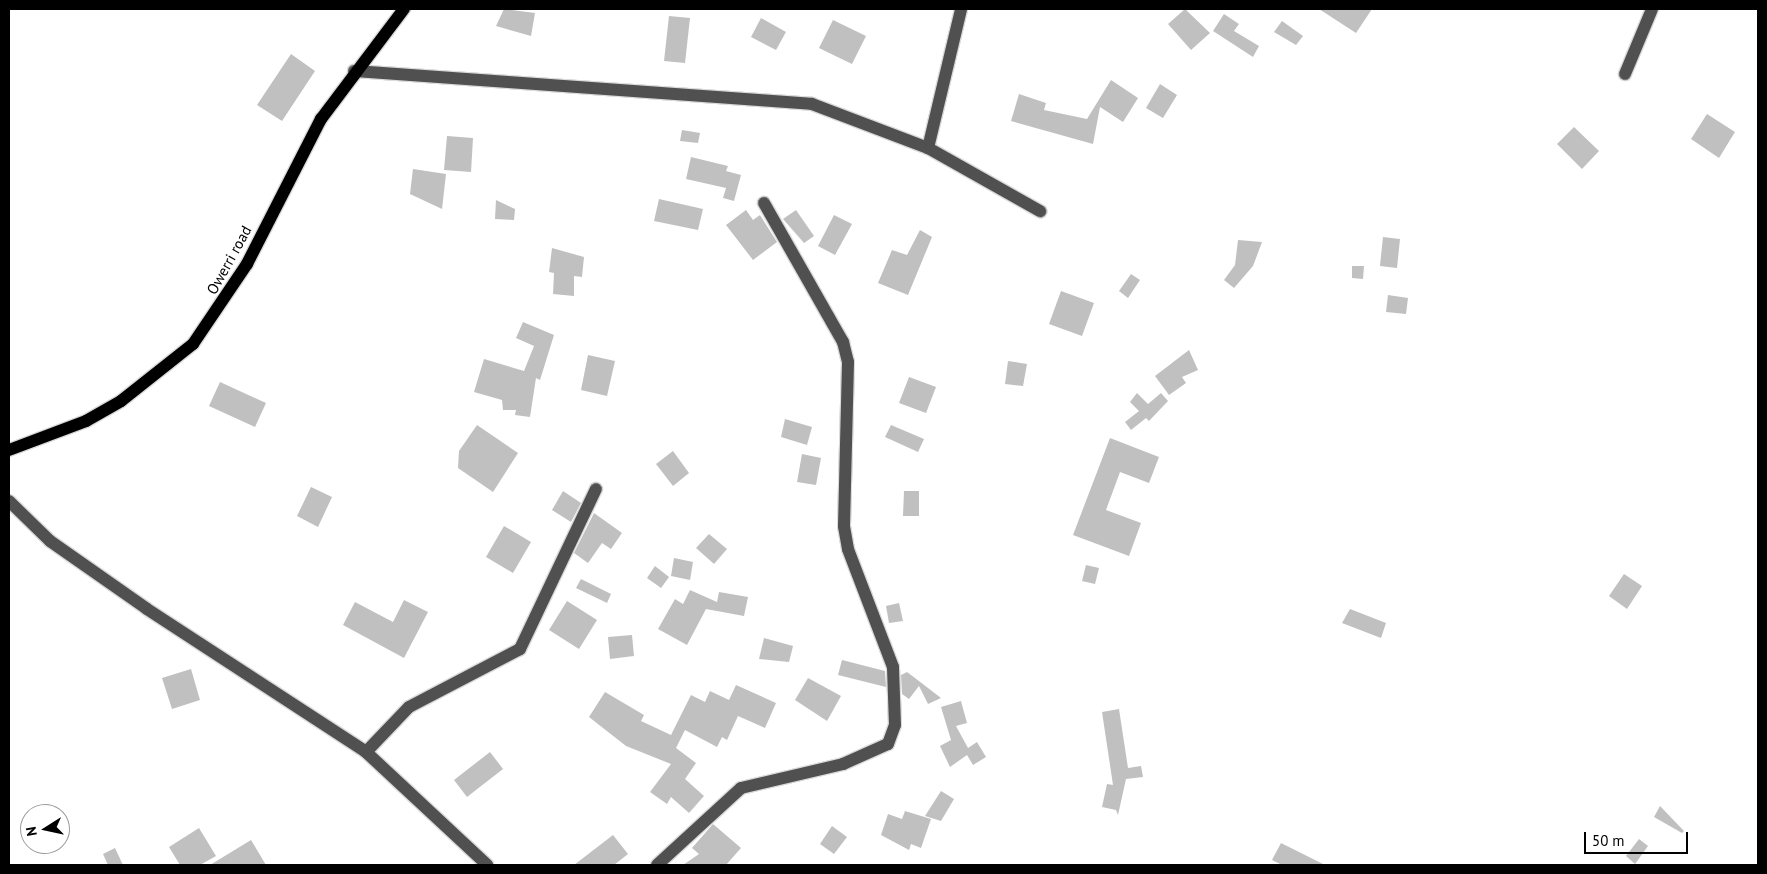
<!DOCTYPE html>
<style>
body{margin:0}
#map{position:relative;width:1767px;height:874px;overflow:hidden;background:#fff;font-family:"PT Sans",sans-serif}
div>[style]{position:absolute}
.building>*{inset:0;background:#c0c0c0}
.roads{filter:drop-shadow(1px 0 #dbdbdb) drop-shadow(-1px 0 #dbdbdb) drop-shadow(0 1px #dbdbdb) drop-shadow(0 -1px #dbdbdb)}
.minor>*{height:12px;margin:-6px;padding:0 6px;transform-origin:6px;border-radius:6px;background:#505050}
.major>*{height:12px;margin:-6px;padding:0 6px;transform-origin:6px;border-radius:6px;background:#000}
span{translate:-50% -50%;white-space:nowrap;text-align:center;line-height:1.15;-webkit-text-stroke:4px #fff;paint-order:stroke}
.street-label{font-size:15px;color:#000}
.frame{position:absolute;inset:0;border:10px solid #000;pointer-events:none}
.north{position:absolute;left:20px;top:804px;width:50px;height:50px;box-sizing:border-box;background:#fff;border:1px solid #999;border-radius:50%;rotate:260deg;font-size:14px;font-weight:700;line-height:20px;text-align:center;color:#000}
.north::after{content:'';display:block;margin:auto;width:18px;height:22px;background:#000;clip-path:polygon(50% 0,100% 100%,50% 72%,0 100%)}
.scale{position:absolute;left:1584px;top:832px;width:104px;height:22px;box-sizing:border-box;border:2px solid #000;border-top:0;padding-left:6px;font-size:15px;line-height:18px;white-space:nowrap;color:#000;-webkit-text-stroke:4px #fff;paint-order:stroke}
</style>
<div id="map">
<div class="building">
<i style="clip-path:polygon(504px 9px,535px 13px,531px 36px,496px 26px)"></i>
<i style="clip-path:polygon(1185px 9px,1210px 33px,1191px 50px,1168px 24px)"></i>
<i style="clip-path:polygon(1319px 9px,1372px 9px,1356px 33px)"></i>
<i style="clip-path:polygon(1224px 14px,1239px 24px,1234px 31px,1259px 46px,1253px 57px,1213px 31px)"></i>
<i style="clip-path:polygon(669px 16px,690px 18px,685px 63px,664px 61px)"></i>
<i style="clip-path:polygon(761px 18px,786px 32px,776px 50px,751px 37px)"></i>
<i style="clip-path:polygon(833px 20px,866px 36px,852px 64px,819px 48px)"></i>
<i style="clip-path:polygon(1282px 21px,1303px 36px,1296px 45px,1274px 32px)"></i>
<i style="clip-path:polygon(291px 54px,315px 71px,282px 121px,257px 105px)"></i>
<i style="clip-path:polygon(1111px 80px,1138px 98px,1123px 122px,1100px 107px,1093px 144px,1011px 121px,1019px 94px,1046px 103px,1044px 110px,1087px 119px)"></i>
<i style="clip-path:polygon(1160px 84px,1177px 95px,1163px 118px,1146px 108px)"></i>
<i style="clip-path:polygon(1707px 114px,1735px 132px,1719px 158px,1691px 139px)"></i>
<i style="clip-path:polygon(1574px 127px,1599px 151px,1582px 169px,1557px 144px)"></i>
<i style="clip-path:polygon(682px 130px,700px 133px,698px 143px,680px 141px)"></i>
<i style="clip-path:polygon(447px 136px,473px 138px,471px 172px,444px 170px)"></i>
<i style="clip-path:polygon(691px 157px,728px 166px,726px 171px,741px 175px,734px 201px,723px 198px,726px 188px,686px 179px)"></i>
<i style="clip-path:polygon(413px 169px,446px 174px,442px 209px,410px 194px)"></i>
<i style="clip-path:polygon(659px 199px,703px 209px,698px 230px,654px 221px)"></i>
<i style="clip-path:polygon(496px 200px,515px 209px,514px 220px,495px 219px)"></i>
<i style="clip-path:polygon(746px 210px,753px 220px,760px 215px,777px 242px,753px 260px,726px 225px)"></i>
<i style="clip-path:polygon(796px 210px,814px 236px,804px 243px,783px 219px)"></i>
<i style="clip-path:polygon(834px 215px,852px 224px,835px 255px,818px 246px)"></i>
<i style="clip-path:polygon(920px 230px,932px 237px,908px 295px,878px 283px,892px 250px,907px 255px)"></i>
<i style="clip-path:polygon(1383px 237px,1400px 239px,1397px 268px,1380px 266px)"></i>
<i style="clip-path:polygon(1238px 240px,1262px 242px,1253px 266px,1234px 288px,1224px 280px,1235px 265px)"></i>
<i style="clip-path:polygon(552px 248px,584px 257px,582px 277px,574px 276px,574px 296px,553px 294px,554px 273px,549px 272px)"></i>
<i style="clip-path:polygon(1352px 266px,1364px 266px,1363px 279px,1352px 278px)"></i>
<i style="clip-path:polygon(1131px 274px,1140px 280px,1128px 298px,1119px 291px)"></i>
<i style="clip-path:polygon(1061px 291px,1094px 303px,1082px 336px,1049px 324px)"></i>
<i style="clip-path:polygon(1388px 295px,1408px 298px,1406px 314px,1386px 312px)"></i>
<i style="clip-path:polygon(523px 322px,554px 335px,540px 380px,536px 378px,530px 417px,515px 415px,516px 410px,503px 410px,502px 400px,474px 392px,484px 359px,524px 371px,534px 346px,516px 338px)"></i>
<i style="clip-path:polygon(1189px 350px,1198px 370px,1182px 377px,1186px 383px,1169px 395px,1155px 376px)"></i>
<i style="clip-path:polygon(588px 355px,615px 361px,607px 396px,581px 390px)"></i>
<i style="clip-path:polygon(1008px 361px,1027px 364px,1023px 386px,1005px 384px)"></i>
<i style="clip-path:polygon(909px 377px,936px 387px,926px 413px,899px 403px)"></i>
<i style="clip-path:polygon(220px 382px,266px 403px,255px 427px,209px 406px)"></i>
<i style="clip-path:polygon(1137px 393px,1148px 404px,1161px 393px,1168px 401px,1149px 421px,1146px 418px,1131px 430px,1125px 422px,1139px 411px,1130px 402px)"></i>
<i style="clip-path:polygon(785px 419px,812px 427px,807px 445px,781px 437px)"></i>
<i style="clip-path:polygon(477px 425px,518px 453px,493px 492px,458px 468px,459px 451px)"></i>
<i style="clip-path:polygon(891px 425px,924px 439px,918px 452px,885px 437px)"></i>
<i style="clip-path:polygon(1110px 438px,1159px 457px,1149px 483px,1120px 472px,1106px 510px,1141px 523px,1129px 556px,1073px 535px)"></i>
<i style="clip-path:polygon(673px 451px,689px 473px,673px 486px,656px 464px)"></i>
<i style="clip-path:polygon(802px 454px,821px 458px,816px 485px,797px 482px)"></i>
<i style="clip-path:polygon(311px 487px,332px 497px,318px 527px,297px 516px)"></i>
<i style="clip-path:polygon(563px 491px,581px 503px,571px 522px,552px 510px)"></i>
<i style="clip-path:polygon(904px 491px,919px 491px,919px 516px,903px 516px)"></i>
<i style="clip-path:polygon(594px 513px,622px 533px,611px 549px,602px 543px,588px 563px,574px 553px)"></i>
<i style="clip-path:polygon(504px 526px,531px 542px,513px 573px,486px 557px)"></i>
<i style="clip-path:polygon(709px 534px,727px 549px,714px 564px,696px 548px)"></i>
<i style="clip-path:polygon(674px 558px,693px 562px,690px 580px,671px 576px)"></i>
<i style="clip-path:polygon(1086px 565px,1099px 568px,1095px 584px,1082px 581px)"></i>
<i style="clip-path:polygon(655px 566px,669px 577px,661px 588px,647px 578px)"></i>
<i style="clip-path:polygon(1624px 574px,1642px 586px,1627px 609px,1609px 596px)"></i>
<i style="clip-path:polygon(581px 579px,611px 594px,607px 603px,576px 588px)"></i>
<i style="clip-path:polygon(690px 590px,717px 602px,719px 592px,748px 597px,744px 616px,706px 609px,687px 645px,658px 629px,675px 599px,683px 604px)"></i>
<i style="clip-path:polygon(404px 600px,428px 612px,404px 658px,343px 625px,355px 602px,393px 622px)"></i>
<i style="clip-path:polygon(567px 601px,597px 620px,579px 649px,549px 630px)"></i>
<i style="clip-path:polygon(899px 603px,903px 621px,889px 623px,886px 606px)"></i>
<i style="clip-path:polygon(1350px 609px,1386px 623px,1381px 638px,1342px 623px)"></i>
<i style="clip-path:polygon(632px 635px,634px 656px,610px 659px,608px 637px)"></i>
<i style="clip-path:polygon(764px 638px,793px 646px,789px 662px,759px 659px)"></i>
<i style="clip-path:polygon(842px 660px,885px 671px,886px 687px,838px 675px)"></i>
<i style="clip-path:polygon(191px 669px,200px 700px,172px 709px,162px 678px)"></i>
<i style="clip-path:polygon(907px 672px,915px 678px,941px 698px,928px 704px,919px 686px,909px 699px,902px 694px,901px 675px)"></i>
<i style="clip-path:polygon(808px 678px,841px 696px,827px 721px,795px 700px)"></i>
<i style="clip-path:polygon(736px 685px,776px 703px,765px 728px,738px 716px,727px 740px,722px 737px,717px 747px,685px 730px,676px 748px,696px 763px,685px 779px,704px 796px,689px 813px,671px 797px,667px 804px,650px 792px,671px 764px,626px 746px,589px 717px,605px 692px,644px 715px,641px 721px,671px 735px,691px 695px,705px 702px,710px 691px,729px 700px)"></i>
<i style="clip-path:polygon(961px 701px,967px 723px,956px 726px,968px 748px,977px 742px,986px 757px,973px 765px,967px 755px,950px 767px,940px 746px,951px 740px,941px 707px)"></i>
<i style="clip-path:polygon(1119px 709px,1128px 768px,1141px 766px,1143px 777px,1126px 779px,1118px 815px,1116px 810px,1102px 807px,1107px 784px,1113px 785px,1102px 712px)"></i>
<i style="clip-path:polygon(490px 752px,503px 769px,467px 797px,454px 780px)"></i>
<i style="clip-path:polygon(941px 791px,954px 799px,941px 821px,925px 816px)"></i>
<i style="clip-path:polygon(1660px 806px,1684px 831px,1682px 833px,1654px 817px)"></i>
<i style="clip-path:polygon(905px 811px,931px 819px,921px 848px,911px 844px,909px 850px,881px 835px,888px 814px,902px 819px)"></i>
<i style="clip-path:polygon(713px 824px,741px 848px,726px 865px,683px 865px,699px 854px,692px 848px)"></i>
<i style="clip-path:polygon(832px 826px,847px 837px,834px 854px,820px 844px)"></i>
<i style="clip-path:polygon(199px 828px,216px 856px,200px 865px,180px 865px,169px 847px)"></i>
<i style="clip-path:polygon(613px 835px,628px 854px,614px 865px,574px 865px)"></i>
<i style="clip-path:polygon(1639px 839px,1648px 846px,1635px 864px,1626px 856px)"></i>
<i style="clip-path:polygon(251px 840px,266px 865px,210px 865px)"></i>
<i style="clip-path:polygon(1281px 843px,1325px 865px,1282px 865px,1272px 860px)"></i>
<i style="clip-path:polygon(115px 848px,123px 865px,108px 865px,103px 854px)"></i>
</div>
<div class="roads">
<div class="minor">
<i style="left:354px;top:71px;width:459px;rotate:4.1deg"></i>
<i style="left:812px;top:104px;width:124px;rotate:20.8deg"></i>
<i style="left:928px;top:148px;width:129px;rotate:29.4deg"></i>
<i style="left:1625px;top:74px;width:70px;rotate:-67.4deg"></i>
<i style="left:928px;top:148px;width:143px;rotate:-76.6deg"></i>
<i style="left:9px;top:501px;width:57px;rotate:44.3deg"></i>
<i style="left:50px;top:541px;width:118px;rotate:35deg"></i>
<i style="left:147px;top:609px;width:262px;rotate:33.1deg"></i>
<i style="left:366px;top:752px;width:166px;rotate:43deg"></i>
<i style="left:366px;top:752px;width:62px;rotate:-46.3deg"></i>
<i style="left:409px;top:707px;width:125px;rotate:-27.6deg"></i>
<i style="left:520px;top:649px;width:177px;rotate:-64.6deg"></i>
<i style="left:657px;top:865px;width:114px;rotate:-42.5deg"></i>
<i style="left:741px;top:788px;width:105px;rotate:-13.2deg"></i>
<i style="left:843px;top:764px;width:49px;rotate:-24deg"></i>
<i style="left:888px;top:744px;width:20px;rotate:-70deg"></i>
<i style="left:895px;top:725px;width:58px;rotate:-92deg"></i>
<i style="left:893px;top:667px;width:126px;rotate:-110.9deg"></i>
<i style="left:848px;top:549px;width:23px;rotate:-100deg"></i>
<i style="left:844px;top:526px;width:164px;rotate:-88.6deg"></i>
<i style="left:848px;top:362px;width:21px;rotate:-104deg"></i>
<i style="left:843px;top:342px;width:160px;rotate:-119.6deg"></i>
</div>
<div class="major">
<i style="left:9px;top:450px;width:82px;rotate:-20.6deg"></i>
<i style="left:86px;top:421px;width:40px;rotate:-29.7deg"></i>
<i style="left:121px;top:401px;width:92px;rotate:-38.4deg"></i>
<i style="left:193px;top:344px;width:97px;rotate:-56deg"></i>
<i style="left:247px;top:264px;width:163px;rotate:-63deg"></i>
<i style="left:321px;top:119px;width:138px;rotate:-53deg"></i>
</div>
</div>
<div class="street-label">
<span style="left:229px;top:260px;rotate:-61deg">Owerri road</span>
</div>
<div class="frame"></div>
<div class="north">N</div>
<div class="scale">50 m</div>
</div>
